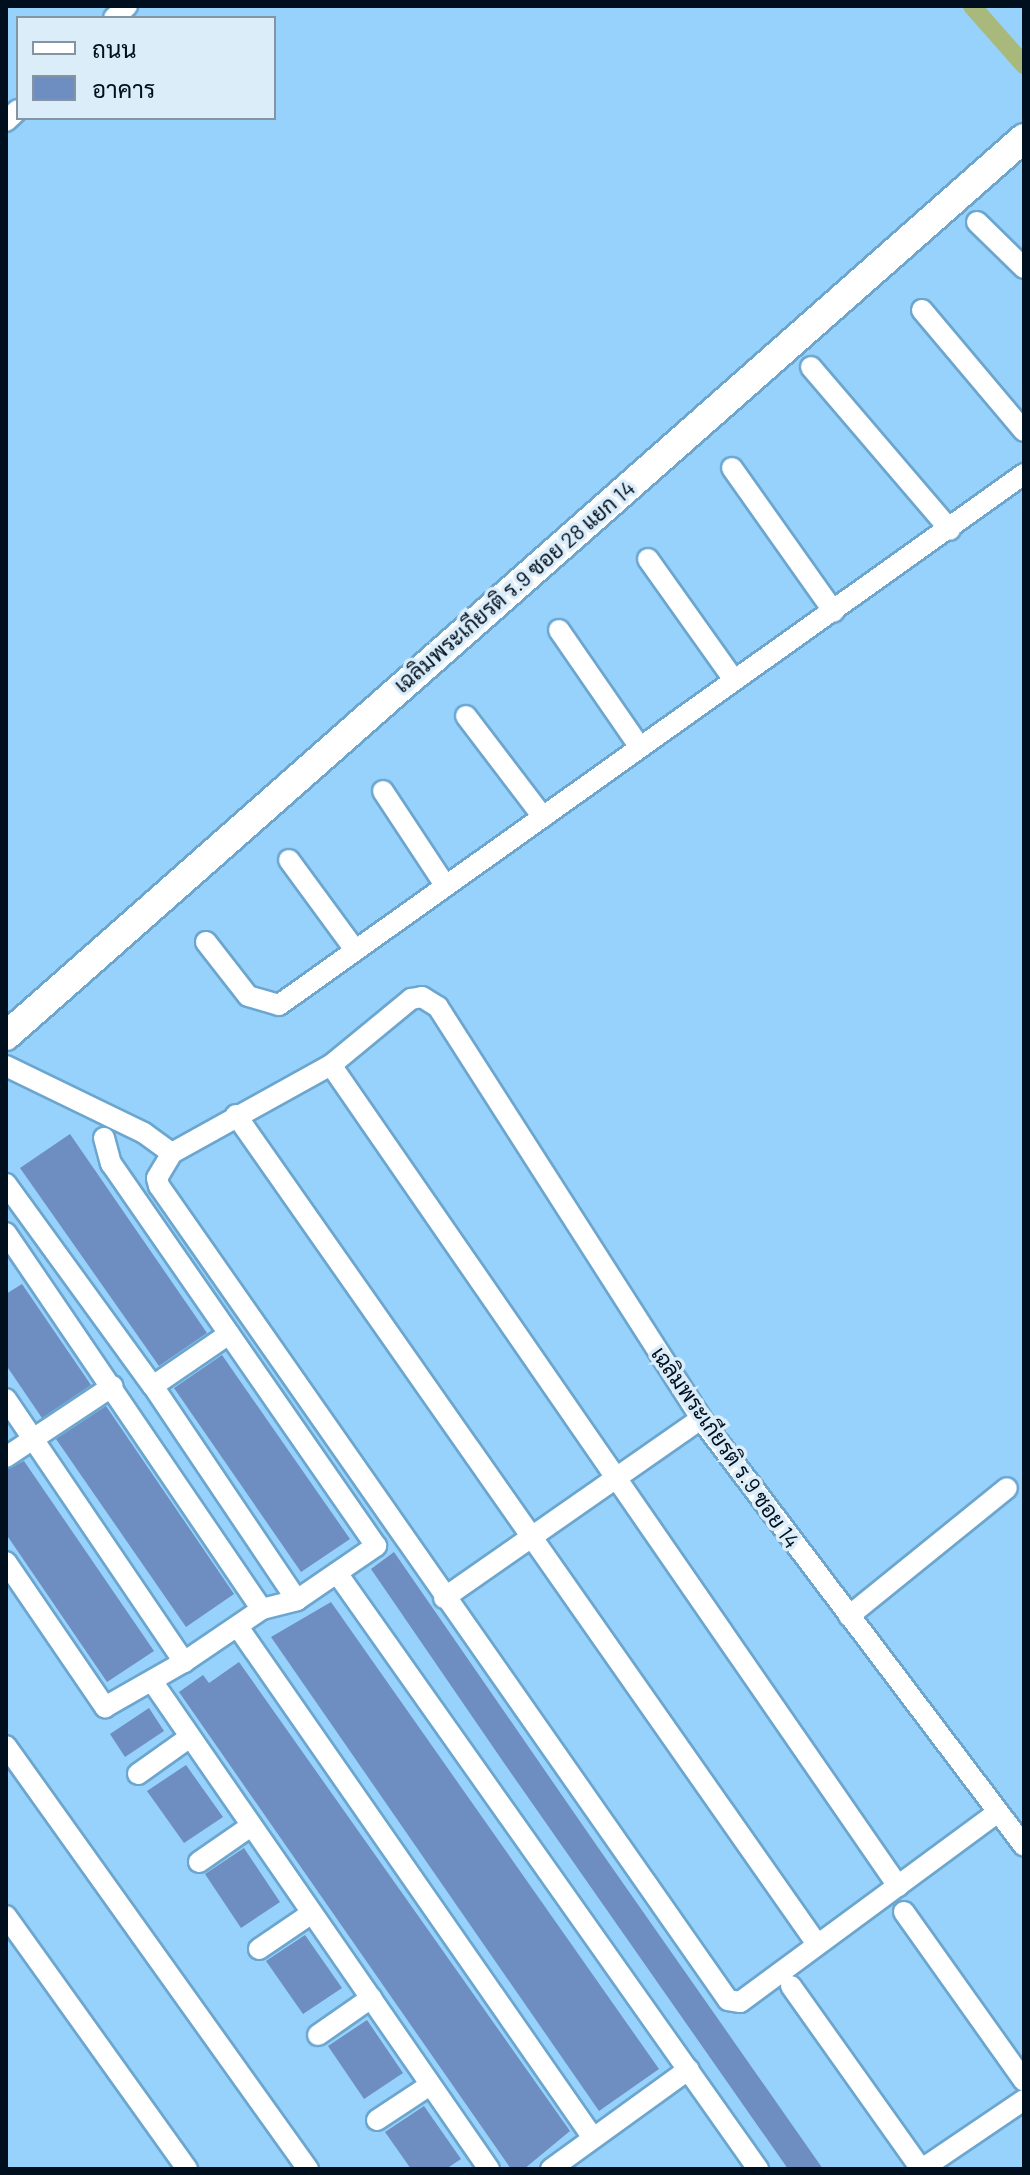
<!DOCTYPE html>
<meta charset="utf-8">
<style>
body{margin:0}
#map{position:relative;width:1030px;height:2175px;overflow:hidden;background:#96d2fc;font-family:Barlow,Sarabun,sans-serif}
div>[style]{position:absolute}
.canal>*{height:18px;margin:-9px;padding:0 9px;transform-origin:9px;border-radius:9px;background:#a9b97b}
.building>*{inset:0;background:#6e8dc0}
.roads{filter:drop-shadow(2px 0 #6ca6ce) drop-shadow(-2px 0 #6ca6ce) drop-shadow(0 2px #6ca6ce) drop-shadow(0 -2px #6ca6ce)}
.street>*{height:20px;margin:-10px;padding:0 10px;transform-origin:10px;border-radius:10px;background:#fff}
.secondary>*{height:28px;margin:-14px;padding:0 14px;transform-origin:14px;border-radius:14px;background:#fff}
span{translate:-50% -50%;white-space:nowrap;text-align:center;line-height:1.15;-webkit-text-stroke:7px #dcedfa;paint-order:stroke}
.street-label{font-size:22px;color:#000f1e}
.frame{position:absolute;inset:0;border:8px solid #000f1e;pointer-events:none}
.legend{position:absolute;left:16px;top:16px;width:260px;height:104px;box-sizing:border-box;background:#dcedfa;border:2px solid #8494a2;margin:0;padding:10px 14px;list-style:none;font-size:24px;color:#000f1e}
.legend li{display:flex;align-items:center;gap:16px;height:40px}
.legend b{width:40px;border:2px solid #8494a2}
</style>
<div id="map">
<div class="canal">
<i style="left:972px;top:6px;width:79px;rotate:48.6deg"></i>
</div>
<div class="building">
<i style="clip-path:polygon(70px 1134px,207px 1333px,159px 1366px,20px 1168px)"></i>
<i style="clip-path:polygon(22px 1284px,91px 1385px,42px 1418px,6px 1365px,6px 1294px)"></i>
<i style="clip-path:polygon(222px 1355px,350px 1539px,301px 1572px,174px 1388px)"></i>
<i style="clip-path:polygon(106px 1406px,234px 1594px,186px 1627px,56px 1439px)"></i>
<i style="clip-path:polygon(24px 1461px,154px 1651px,107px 1682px,6px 1534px,6px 1470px)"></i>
<i style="clip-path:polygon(394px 1552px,597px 1846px,823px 2169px,788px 2169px,504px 1763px,371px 1569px)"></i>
<i style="clip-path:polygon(331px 1602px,659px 2069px,599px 2111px,271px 1637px)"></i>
<i style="clip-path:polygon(239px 1662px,570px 2131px,524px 2169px,511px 2169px,179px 1692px,203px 1675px,209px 1683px)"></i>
<i style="clip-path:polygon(149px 1708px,164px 1731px,125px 1757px,110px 1734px)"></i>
<i style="clip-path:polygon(186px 1765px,223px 1817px,184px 1843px,147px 1791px)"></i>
<i style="clip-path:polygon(244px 1848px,280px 1902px,241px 1928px,205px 1874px)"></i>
<i style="clip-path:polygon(305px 1935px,342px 1988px,303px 2014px,266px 1961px)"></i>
<i style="clip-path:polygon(367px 2020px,403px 2073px,364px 2099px,328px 2046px)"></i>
<i style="clip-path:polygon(424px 2106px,461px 2159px,446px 2169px,411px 2169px,385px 2132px)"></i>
</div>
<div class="roads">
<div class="street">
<i style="left:114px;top:18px;width:18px;rotate:-43deg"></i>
<i style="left:6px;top:121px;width:16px;rotate:-43deg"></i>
<i style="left:977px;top:222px;width:66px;rotate:44.4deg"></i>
<i style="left:922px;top:310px;width:158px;rotate:49.9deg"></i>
<i style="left:811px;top:367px;width:214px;rotate:49.5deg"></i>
<i style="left:732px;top:468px;width:176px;rotate:54.7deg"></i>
<i style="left:648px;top:559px;width:148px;rotate:54.6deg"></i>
<i style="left:559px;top:630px;width:141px;rotate:55.4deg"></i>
<i style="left:466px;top:716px;width:127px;rotate:52.7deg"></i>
<i style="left:383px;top:791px;width:113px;rotate:56.6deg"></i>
<i style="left:289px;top:860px;width:112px;rotate:53.7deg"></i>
<i style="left:206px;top:942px;width:68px;rotate:52.1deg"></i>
<i style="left:248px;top:996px;width:32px;rotate:16deg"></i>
<i style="left:279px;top:1005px;width:915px;rotate:-35.48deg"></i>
<i style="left:331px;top:1065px;width:998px;rotate:55.37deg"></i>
<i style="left:6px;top:1066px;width:153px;rotate:25.9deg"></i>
<i style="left:144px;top:1133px;width:34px;rotate:36deg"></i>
<i style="left:236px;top:1115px;width:1012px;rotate:54.98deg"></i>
<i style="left:6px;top:1184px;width:250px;rotate:54deg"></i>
<i style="left:153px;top:1386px;width:258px;rotate:56.1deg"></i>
<i style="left:6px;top:1233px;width:455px;rotate:55.8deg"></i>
<i style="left:153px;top:1386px;width:92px;rotate:-34.4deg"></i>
<i style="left:6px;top:1399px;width:318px;rotate:55.9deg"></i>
<i style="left:6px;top:1457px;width:128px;rotate:-33.6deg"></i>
<i style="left:6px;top:1562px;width:176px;rotate:55.7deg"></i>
<i style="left:105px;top:1707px;width:91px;rotate:-29.7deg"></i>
<i style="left:184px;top:1662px;width:94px;rotate:-34.2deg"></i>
<i style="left:262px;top:1609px;width:36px;rotate:-14deg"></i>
<i style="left:297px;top:1600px;width:96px;rotate:-34.4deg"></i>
<i style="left:376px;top:1546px;width:465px;rotate:-124.7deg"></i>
<i style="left:111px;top:1164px;width:27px;rotate:-105deg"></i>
<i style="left:337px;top:1573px;width:730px;rotate:54.76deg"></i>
<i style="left:444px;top:1598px;width:313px;rotate:-34.9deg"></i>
<i style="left:849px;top:1616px;width:203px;rotate:-39deg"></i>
<i style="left:238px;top:1627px;width:622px;rotate:55.21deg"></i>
<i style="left:152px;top:1681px;width:593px;rotate:55.37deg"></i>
<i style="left:6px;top:1746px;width:520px;rotate:54.48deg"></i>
<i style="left:138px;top:1774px;width:64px;rotate:-35.4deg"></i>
<i style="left:998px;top:1812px;width:320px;rotate:143.6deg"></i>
<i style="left:740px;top:2002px;width:12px;rotate:-171deg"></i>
<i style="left:728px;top:2000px;width:993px;rotate:-124.95deg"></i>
<i style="left:159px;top:1186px;width:8px;rotate:-104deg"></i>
<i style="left:157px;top:1178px;width:29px;rotate:-59deg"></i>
<i style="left:172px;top:1153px;width:182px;rotate:-29deg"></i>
<i style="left:331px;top:1065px;width:104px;rotate:-39.5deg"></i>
<i style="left:411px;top:999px;width:11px;rotate:-10deg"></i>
<i style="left:422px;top:997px;width:19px;rotate:32deg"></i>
<i style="left:438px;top:1007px;width:489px;rotate:57.4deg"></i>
<i style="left:701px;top:1419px;width:535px;rotate:52.89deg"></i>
<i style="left:199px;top:1862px;width:63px;rotate:-34.7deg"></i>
<i style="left:904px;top:1912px;width:207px;rotate:54.6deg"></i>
<i style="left:6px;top:1916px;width:311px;rotate:54.4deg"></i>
<i style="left:259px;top:1949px;width:64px;rotate:-34.2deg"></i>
<i style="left:791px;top:1986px;width:224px;rotate:54.6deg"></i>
<i style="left:318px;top:2035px;width:65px;rotate:-34.9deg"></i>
<i style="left:377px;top:2120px;width:64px;rotate:-33.4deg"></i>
<i style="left:551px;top:2169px;width:170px;rotate:-35.9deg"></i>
<i style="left:922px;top:2169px;width:123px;rotate:-34.1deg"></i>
</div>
<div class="secondary">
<i style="left:6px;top:1036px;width:1357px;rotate:-41.42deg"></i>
</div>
</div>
<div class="street-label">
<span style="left:514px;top:586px;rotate:-41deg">เฉลิมพระเกียรติ ร.9 ซอย 28 แยก 14</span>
<span style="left:726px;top:1447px;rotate:55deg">เฉลิมพระเกียรติ ร.9 ซอย 14</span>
</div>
<div class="frame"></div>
<ul class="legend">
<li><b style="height:10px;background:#fff"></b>ถนน</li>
<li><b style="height:22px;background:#6e8dc0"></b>อาคาร</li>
</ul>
</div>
